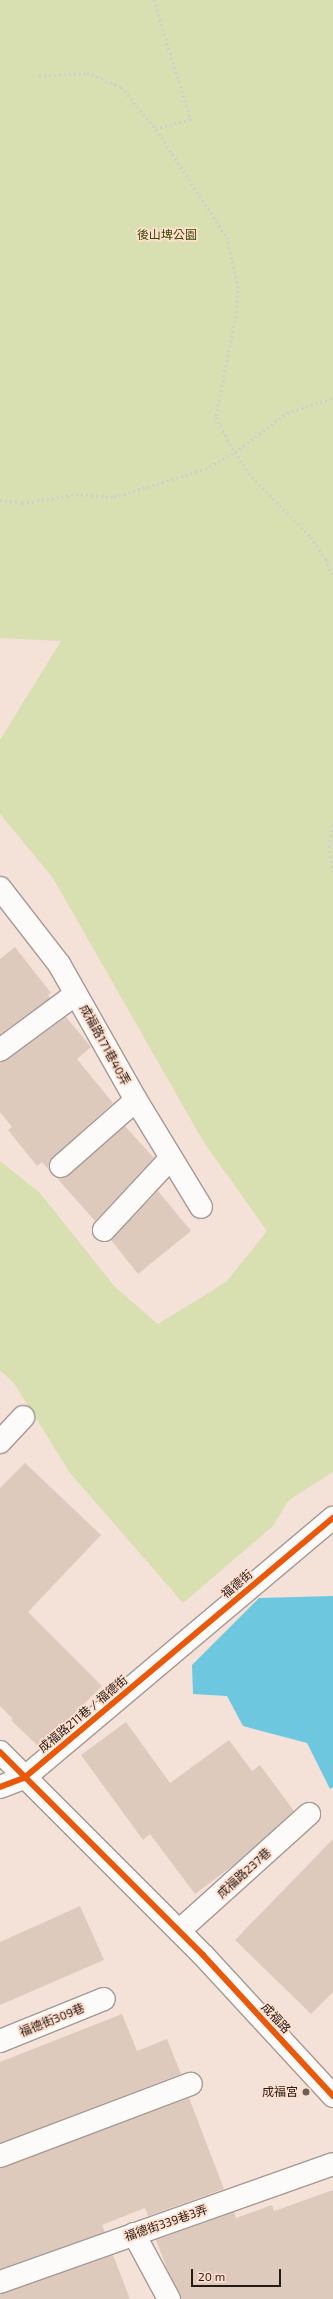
<!DOCTYPE html>
<meta charset="utf-8">
<style>
body{margin:0}
#map{position:relative;width:333px;height:2299px;overflow:hidden;background:#f4e2d9;font-family:"Exo 2","Noto Sans TC",sans-serif}
div>[style]{position:absolute}
.green>*{inset:0;background:#d8dfb1}
.water>*{inset:0;background:#6cc7df}
.building>*{inset:0;background:#dec9bd}
.path>*{height:2.5px;margin-top:-1.25px;transform-origin:0;background:repeating-linear-gradient(90deg,#d3cecb 0 2px,transparent 0 5px)}
.roads{filter:drop-shadow(1px 0 #a69993) drop-shadow(-1px 0 #a69993) drop-shadow(0 1px #a69993) drop-shadow(0 -1px #a69993)}
.minor>*{height:22px;margin:-11px;padding:0 11px;transform-origin:11px;border-radius:11px;background:#fdfbf9}
.cycleway>*{height:6px;margin:-3px;padding:0 3px;transform-origin:3px;border-radius:3px;background:#e8590c}
.dots>*{width:11px;height:11px;translate:-50% -50%;box-sizing:border-box;border:2px solid #ffdfce;border-radius:50%}
span{translate:-50% -50%;white-space:nowrap;text-align:center;line-height:1.15;-webkit-text-stroke:3.5px #ffdfce;paint-order:stroke}
.park-label{font-size:12px;color:#374902}
.street-label{font-size:12px;color:#251a14}
.poi-label{font-size:12px;color:#251a14}
.right{translate:-100% -50%;text-align:right}
.scale{position:absolute;left:191px;top:2269px;width:90px;height:18px;box-sizing:border-box;border:2px solid #251a14;border-top:0;padding-left:5px;font-size:12px;line-height:14px;white-space:nowrap;color:#251a14;-webkit-text-stroke:3px #ffdfce;paint-order:stroke}
</style>
<div id="map">
<div class="green">
<i style="clip-path:polygon(0 0,333px 0,333px 1472px,289px 1500px,272px 1527px,183px 1603px,70px 1473px,14px 1383px,0 1370px,0 1161px,40px 1193px,115px 1287px,158px 1324px,226px 1282px,267px 1231px,203px 1141px,53px 878px,0 814px,0 740px,61px 641px,0 638px)"></i>
</div>
<div class="water">
<i style="clip-path:polygon(333px 1596px,333px 1787px,330px 1789px,307px 1743px,243px 1726px,227px 1696px,193px 1694px,192px 1665px,259px 1598px)"></i>
</div>
<div class="building">
<i style="clip-path:polygon(15px 947px,51px 993px,48px 995px,50px 998px,0 1034px,0 959px)"></i>
<i style="clip-path:polygon(66px 1017px,91px 1047px,77px 1059px,113px 1103px,53px 1157px,49px 1162px,49px 1170px,42px 1162px,37px 1166px,8px 1130px,12px 1127px,0 1112px,0 1062px,7px 1060px)"></i>
<i style="clip-path:polygon(125px 1126px,154px 1158px,95px 1221px,56px 1177px,63px 1178px,69px 1175px)"></i>
<i style="clip-path:polygon(158px 1191px,191px 1231px,138px 1274px,111px 1240px)"></i>
<i style="clip-path:polygon(25px 1463px,101px 1535px,28px 1612px,102px 1686px,40px 1748px,11px 1720px,13px 1719px,0 1706px,0 1488px)"></i>
<i style="clip-path:polygon(126px 1722px,170px 1783px,229px 1740px,252px 1771px,260px 1765px,294px 1811px,235px 1864px,195px 1894px,150px 1834px,143px 1840px,81px 1755px)"></i>
<i style="clip-path:polygon(333px 1839px,333px 1992px,311px 2014px,235px 1940px)"></i>
<i style="clip-path:polygon(80px 1906px,104px 1960px,0 2005px,0 1942px)"></i>
<i style="clip-path:polygon(122px 2014px,137px 2051px,167px 2039px,181px 2074px,0 2143px,0 2062px)"></i>
<i style="clip-path:polygon(189px 2098px,224px 2189px,148px 2216px,145px 2208px,102px 2225px,105px 2232px,0 2269px,0 2168px)"></i>
<i style="clip-path:polygon(333px 2190px,333px 2299px,181px 2299px,167px 2269px,156px 2240px,234px 2212px,236px 2218px,272px 2205px,274px 2211px)"></i>
<i style="clip-path:polygon(113px 2255px,130px 2299px,0 2299px,0 2294px)"></i>
</div>
<div class="path">
<i style="left:154px;top:0;width:126px;rotate:72.9deg"></i>
<i style="left:191px;top:120px;width:36px;rotate:166deg"></i>
<i style="left:156px;top:129px;width:129px;rotate:56.7deg"></i>
<i style="left:227px;top:237px;width:50px;rotate:77.3deg"></i>
<i style="left:238px;top:286px;width:25px;rotate:92deg"></i>
<i style="left:237px;top:311px;width:108px;rotate:101.2deg"></i>
<i style="left:216px;top:417px;width:40px;rotate:62deg"></i>
<i style="left:235px;top:452px;width:30px;rotate:56deg"></i>
<i style="left:252px;top:477px;width:84px;rotate:45.5deg"></i>
<i style="left:311px;top:537px;width:27px;rotate:56deg"></i>
<i style="left:326px;top:559px;width:19px;rotate:69deg"></i>
<i style="left:39px;top:76px;width:48px;rotate:-3.6deg"></i>
<i style="left:87px;top:73px;width:37px;rotate:22deg"></i>
<i style="left:121px;top:87px;width:55px;rotate:50.2deg"></i>
<i style="left:0;top:500px;width:22px;rotate:8deg"></i>
<i style="left:22px;top:503px;width:55px;rotate:-9.5deg"></i>
<i style="left:76px;top:494px;width:38px;rotate:5deg"></i>
<i style="left:114px;top:497px;width:95px;rotate:-17.1deg"></i>
<i style="left:205px;top:469px;width:34px;rotate:-30deg"></i>
<i style="left:235px;top:452px;width:65px;rotate:-36.9deg"></i>
<i style="left:287px;top:413px;width:48px;rotate:-18.1deg"></i>
<i style="left:333px;top:825px;width:21px;rotate:101deg"></i>
<i style="left:329px;top:846px;width:26px;rotate:81deg"></i>
</div>
<div class="roads">
<div class="minor">
<i style="left:0;top:888px;width:96px;rotate:52.2deg"></i>
<i style="left:59px;top:964px;width:156px;rotate:60.5deg"></i>
<i style="left:136px;top:1100px;width:125px;rotate:58.7deg"></i>
<i style="left:0;top:1050px;width:94px;rotate:-36.4deg"></i>
<i style="left:61px;top:1166px;width:100px;rotate:-41.3deg"></i>
<i style="left:104px;top:1230px;width:98px;rotate:-47.1deg"></i>
<i style="left:0;top:1442px;width:34px;rotate:-47deg"></i>
<i style="left:0;top:1752px;width:287px;rotate:45deg"></i>
<i style="left:203px;top:1955px;width:192px;rotate:47.3deg"></i>
<i style="left:0;top:1787px;width:26px;rotate:-21deg"></i>
<i style="left:24px;top:1778px;width:404px;rotate:-40.1deg"></i>
<i style="left:179px;top:1931px;width:175px;rotate:-42deg"></i>
<i style="left:0;top:2041px;width:112px;rotate:-22deg"></i>
<i style="left:0;top:2156px;width:204px;rotate:-20.7deg"></i>
<i style="left:134px;top:2234px;width:74px;rotate:61.7deg"></i>
<i style="left:0;top:2282px;width:353px;rotate:-19.5deg"></i>
</div>
</div>
<div class="cycleway">
<i style="left:0;top:1752px;width:287px;rotate:45deg"></i>
<i style="left:203px;top:1955px;width:192px;rotate:47.3deg"></i>
<i style="left:0;top:1787px;width:26px;rotate:-21deg"></i>
<i style="left:24px;top:1778px;width:404px;rotate:-40.1deg"></i>
</div>
<div class="dots">
<i style="left:306px;top:2092px;background:#6d6059"></i>
</div>
<div class="park-label">
<span style="left:167px;top:235px">後山埤公園</span>
</div>
<div class="street-label">
<span style="left:105px;top:1045px;rotate:61deg">成福路171巷40弄</span>
<span style="left:237px;top:1584px;rotate:-40deg">福德街</span>
<span style="left:83px;top:1714px;rotate:-40deg">成福路211巷 / 福德街</span>
<span style="left:244px;top:1873px;rotate:-42deg">成福路237巷</span>
<span style="left:276px;top:2018px;rotate:47deg">成福路</span>
<span style="left:52px;top:2020px;rotate:-22deg">福德街309巷</span>
<span style="left:166px;top:2223px;rotate:-19deg">福德街339巷3弄</span>
</div>
<div class="poi-label">
<span class="right" style="left:298px;top:2092px">成福宮</span>
</div>
<div class="scale">20 m</div>
</div>
